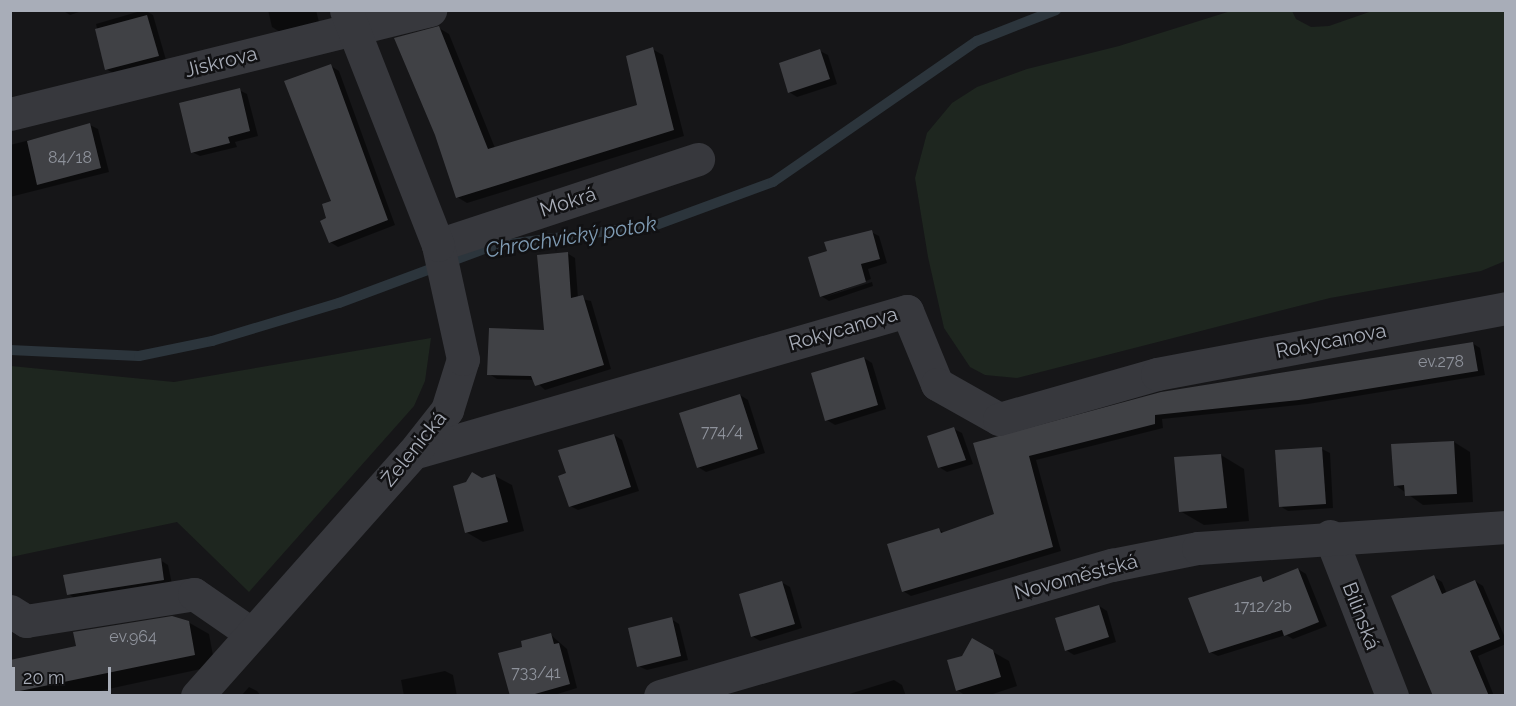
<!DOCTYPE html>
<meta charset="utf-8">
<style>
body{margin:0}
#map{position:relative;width:1516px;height:706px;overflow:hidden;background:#161618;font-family:Raleway,sans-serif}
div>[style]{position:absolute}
.green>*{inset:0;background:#1e261f}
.shadow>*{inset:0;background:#0007}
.stream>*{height:10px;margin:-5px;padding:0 5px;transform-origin:5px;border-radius:5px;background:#2c353c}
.building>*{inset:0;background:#404145}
.minor>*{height:33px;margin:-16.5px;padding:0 16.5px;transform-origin:16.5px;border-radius:16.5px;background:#37383d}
span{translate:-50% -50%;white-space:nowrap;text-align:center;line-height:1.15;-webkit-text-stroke:5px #111113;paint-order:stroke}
.number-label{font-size:16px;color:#8e929b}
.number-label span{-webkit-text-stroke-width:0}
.street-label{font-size:20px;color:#a8adb8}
.water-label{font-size:21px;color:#7f9bb3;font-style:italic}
.frame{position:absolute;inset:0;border:12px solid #a8adb8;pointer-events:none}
.scale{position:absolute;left:12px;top:667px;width:99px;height:27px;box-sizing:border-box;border:3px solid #a8adb8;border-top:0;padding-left:8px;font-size:18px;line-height:21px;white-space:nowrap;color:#a8adb8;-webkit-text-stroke:4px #111113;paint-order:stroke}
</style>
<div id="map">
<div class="green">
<i style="clip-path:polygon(1234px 10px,1292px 11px,1296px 19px,1311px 27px,1329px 26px,1372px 11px,1505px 11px,1505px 261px,1481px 271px,1330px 298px,1017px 378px,985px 375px,970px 367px,944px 328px,928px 257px,915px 178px,927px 133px,952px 103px,977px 87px,1027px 69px,1119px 46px)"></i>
<i style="clip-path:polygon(431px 338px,425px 381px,414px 406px,249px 592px,177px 522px,11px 557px,11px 366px,174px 382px)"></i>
</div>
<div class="shadow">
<i style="clip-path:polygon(62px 10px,85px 10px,70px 15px)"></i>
<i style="clip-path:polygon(144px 10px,153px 15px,166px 60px,115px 74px,106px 69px,96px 24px)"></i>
<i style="clip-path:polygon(268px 10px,316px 10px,319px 22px,280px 32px,272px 27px)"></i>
<i style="clip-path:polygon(439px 28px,449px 34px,495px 148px,639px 106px,652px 49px,663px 55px,684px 136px,467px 203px,457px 197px)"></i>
<i style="clip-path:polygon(820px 51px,828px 55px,837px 84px,797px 97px,789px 92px)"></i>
<i style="clip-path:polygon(331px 66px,339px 71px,395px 225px,338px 247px,330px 242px,328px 219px,333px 202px)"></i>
<i style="clip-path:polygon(239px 90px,247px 94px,258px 136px,235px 142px,237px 147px,200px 156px,192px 152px)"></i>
<i style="clip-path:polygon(90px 125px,98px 129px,109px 172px,10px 197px,10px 145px)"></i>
<i style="clip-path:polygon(871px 232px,879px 236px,887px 263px,868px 269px,871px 279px,825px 297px,872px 282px,873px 286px,829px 301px,821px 296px)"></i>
<i style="clip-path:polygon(567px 253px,575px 258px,578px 298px,591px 301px,611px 369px,545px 390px,534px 380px,497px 379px,489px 374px,546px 331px)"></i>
<i style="clip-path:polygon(1472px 343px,1480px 348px,1485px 375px,1308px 404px,1162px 419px,1163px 428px,1036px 460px,1061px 551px,911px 596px,903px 591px,939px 530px,945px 533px,996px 515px,975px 444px)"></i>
<i style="clip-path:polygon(864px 358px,872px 363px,886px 409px,835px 425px,827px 420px)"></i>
<i style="clip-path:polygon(740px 395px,748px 400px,765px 453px,706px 472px,698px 467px)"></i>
<i style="clip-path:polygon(954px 429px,962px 433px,973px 464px,947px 472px,939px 467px)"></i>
<i style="clip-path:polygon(614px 435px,622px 440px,639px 491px,578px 510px,570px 506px,568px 474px)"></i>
<i style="clip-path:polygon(1454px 442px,1470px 452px,1473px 502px,1423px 505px,1395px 485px)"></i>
<i style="clip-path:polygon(1322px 449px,1330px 453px,1333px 508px,1288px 511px,1280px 506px)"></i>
<i style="clip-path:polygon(1221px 455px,1244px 469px,1249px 521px,1204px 525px,1180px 511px)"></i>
<i style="clip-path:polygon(495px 476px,512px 485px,524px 531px,483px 542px,466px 532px,482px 479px)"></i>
<i style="clip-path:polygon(160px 560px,168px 565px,172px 584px,76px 599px,68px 594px)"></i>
<i style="clip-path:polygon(1298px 569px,1306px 574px,1327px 626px,1293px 639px,1286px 635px,1218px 656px,1210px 652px,1260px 578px,1267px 582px)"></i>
<i style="clip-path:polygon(1434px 577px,1442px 582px,1447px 594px,1475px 581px,1483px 586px,1506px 640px,1506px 644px,1478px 656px,1494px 696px,1433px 696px)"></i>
<i style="clip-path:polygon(781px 582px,790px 587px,802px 628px,760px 641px,752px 636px)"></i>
<i style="clip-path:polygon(1099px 606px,1107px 611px,1116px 642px,1074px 655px,1066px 650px)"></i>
<i style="clip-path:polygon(671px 619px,679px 624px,688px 660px,647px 670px,638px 666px)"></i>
<i style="clip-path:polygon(188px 622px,209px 634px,215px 666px,76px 696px,10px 696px,10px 661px)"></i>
<i style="clip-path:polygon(551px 635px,567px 649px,577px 688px,551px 696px,511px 696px,524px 648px)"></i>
<i style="clip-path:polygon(972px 640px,1009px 661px,1017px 686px,987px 696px,966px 696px,957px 690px)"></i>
<i style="clip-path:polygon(445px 671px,453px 675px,457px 696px,404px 696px,401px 680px)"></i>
<i style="clip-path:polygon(894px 680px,902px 685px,906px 696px,843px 696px)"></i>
<i style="clip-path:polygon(249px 687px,257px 691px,261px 696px,241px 696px)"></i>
</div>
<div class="stream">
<i style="left:10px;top:350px;width:129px;rotate:2.7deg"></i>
<i style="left:139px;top:356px;width:75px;rotate:-11.6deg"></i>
<i style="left:212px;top:341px;width:133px;rotate:-16.7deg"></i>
<i style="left:339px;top:303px;width:163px;rotate:-20.4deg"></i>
<i style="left:492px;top:246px;width:165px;rotate:-7.3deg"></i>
<i style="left:656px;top:225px;width:125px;rotate:-20.2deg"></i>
<i style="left:773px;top:182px;width:248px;rotate:-34.7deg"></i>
<i style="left:977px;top:41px;width:85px;rotate:-21.4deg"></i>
</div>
<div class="building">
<i style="clip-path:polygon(147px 15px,159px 56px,105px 70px,95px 29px)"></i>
<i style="clip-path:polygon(439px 26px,488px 149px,637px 105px,626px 56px,653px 47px,674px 130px,456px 198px,435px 135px,394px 38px)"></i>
<i style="clip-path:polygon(820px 49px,830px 79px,788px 93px,779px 63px)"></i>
<i style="clip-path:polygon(331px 64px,388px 220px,329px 243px,320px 221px,326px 218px,322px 204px,331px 201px,284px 81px)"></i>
<i style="clip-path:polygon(240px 88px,250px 131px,228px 137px,230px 143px,191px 153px,179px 103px)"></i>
<i style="clip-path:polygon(90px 123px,101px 168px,37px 185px,27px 141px)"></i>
<i style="clip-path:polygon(872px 230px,880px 259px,861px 264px,866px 282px,820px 297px,808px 257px,827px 251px,824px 242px)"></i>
<i style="clip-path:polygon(568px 252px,571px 298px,583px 295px,604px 365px,535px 386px,531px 376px,487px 375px,489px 328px,544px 330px,537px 255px)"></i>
<i style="clip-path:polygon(1473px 342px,1478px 371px,1299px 400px,1155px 415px,1155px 424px,1029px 456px,1053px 547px,902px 592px,887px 544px,939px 528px,941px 533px,994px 514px,973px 443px,1161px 392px)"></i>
<i style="clip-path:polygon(864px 357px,878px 405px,825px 421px,811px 373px)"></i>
<i style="clip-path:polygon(740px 394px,758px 449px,697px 468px,679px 413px)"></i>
<i style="clip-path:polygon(954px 427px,966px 460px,938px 468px,927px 436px)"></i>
<i style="clip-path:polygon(614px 434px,631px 487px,569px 507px,558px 476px,566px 473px,558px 450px)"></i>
<i style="clip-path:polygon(1454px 441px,1457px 494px,1405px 496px,1404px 485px,1394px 486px,1391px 444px)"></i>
<i style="clip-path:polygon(1322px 447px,1326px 504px,1279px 507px,1275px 450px)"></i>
<i style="clip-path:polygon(1221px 454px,1227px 508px,1179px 512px,1174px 457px)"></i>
<i style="clip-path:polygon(472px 472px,482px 478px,495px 474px,508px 522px,465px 533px,453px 486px,466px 482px)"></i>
<i style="clip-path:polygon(161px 558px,164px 580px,67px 595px,63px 575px)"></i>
<i style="clip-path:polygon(1298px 568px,1319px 622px,1284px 636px,1282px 630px,1209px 653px,1188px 598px,1261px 576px,1263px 582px)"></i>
<i style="clip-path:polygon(1434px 575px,1442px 594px,1475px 580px,1500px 639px,1470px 651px,1489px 696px,1433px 696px,1391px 596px)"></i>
<i style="clip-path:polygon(782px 581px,795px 624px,751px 637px,739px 594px)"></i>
<i style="clip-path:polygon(1099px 605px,1109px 637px,1065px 651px,1055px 618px)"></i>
<i style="clip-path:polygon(172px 616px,189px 621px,195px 655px,10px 693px,10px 660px,76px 646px,73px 632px)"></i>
<i style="clip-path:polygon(672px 617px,681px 656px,637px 667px,628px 628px)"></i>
<i style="clip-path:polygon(551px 633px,554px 644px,559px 643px,570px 684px,528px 696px,510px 696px,498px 653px,522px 647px,521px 641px)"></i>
<i style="clip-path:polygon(972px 638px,993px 650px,1001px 677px,956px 691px,947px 660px,962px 656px)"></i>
</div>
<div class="minor">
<i style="left:10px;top:114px;width:433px;rotate:-13.9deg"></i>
<i style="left:438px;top:245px;width:274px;rotate:-18.3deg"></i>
<i style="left:413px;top:453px;width:514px;rotate:-16.04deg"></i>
<i style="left:907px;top:311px;width:79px;rotate:67.7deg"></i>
<i style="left:937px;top:384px;width:71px;rotate:29.4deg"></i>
<i style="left:999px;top:419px;width:164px;rotate:-15.9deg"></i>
<i style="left:1157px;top:374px;width:355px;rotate:-10.7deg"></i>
<i style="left:1330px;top:536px;width:172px;rotate:68.8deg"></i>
<i style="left:10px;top:611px;width:19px;rotate:32deg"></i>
<i style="left:26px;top:621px;width:170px;rotate:-9.1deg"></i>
<i style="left:194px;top:594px;width:70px;rotate:34.6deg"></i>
<i style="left:197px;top:696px;width:325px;rotate:-48.4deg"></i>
<i style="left:413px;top:453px;width:55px;rotate:-51.7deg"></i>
<i style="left:447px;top:410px;width:53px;rotate:-72.6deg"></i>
<i style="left:463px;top:359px;width:117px;rotate:-102.4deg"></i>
<i style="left:438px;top:245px;width:252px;rotate:-111.4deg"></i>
<i style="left:660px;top:696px;width:471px;rotate:-16.2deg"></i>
<i style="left:1112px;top:565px;width:88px;rotate:-11.2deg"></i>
<i style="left:1198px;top:548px;width:309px;rotate:-3.9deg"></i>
</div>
<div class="number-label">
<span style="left:70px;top:158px">84/18</span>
<span style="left:1441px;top:362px">ev.278</span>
<span style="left:722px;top:432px">774/4</span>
<span style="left:1263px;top:607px">1712/2b</span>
<span style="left:133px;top:637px">ev.964</span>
<span style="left:536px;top:673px">733/41</span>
</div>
<div class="street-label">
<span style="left:221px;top:62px;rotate:-14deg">Jiskrova</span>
<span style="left:568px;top:202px;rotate:-18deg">Mokrá</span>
<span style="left:843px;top:329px;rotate:-16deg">Rokycanova</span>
<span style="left:1331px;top:341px;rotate:-11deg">Rokycanova</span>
<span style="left:414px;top:449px;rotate:-51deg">Želenická</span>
<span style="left:1076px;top:577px;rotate:-15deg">Novoměstská</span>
<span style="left:1361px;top:616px;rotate:69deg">Bílinská</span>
</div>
<div class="water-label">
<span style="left:571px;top:237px;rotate:-9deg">Chrochvický potok</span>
</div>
<div class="frame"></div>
<div class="scale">20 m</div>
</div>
